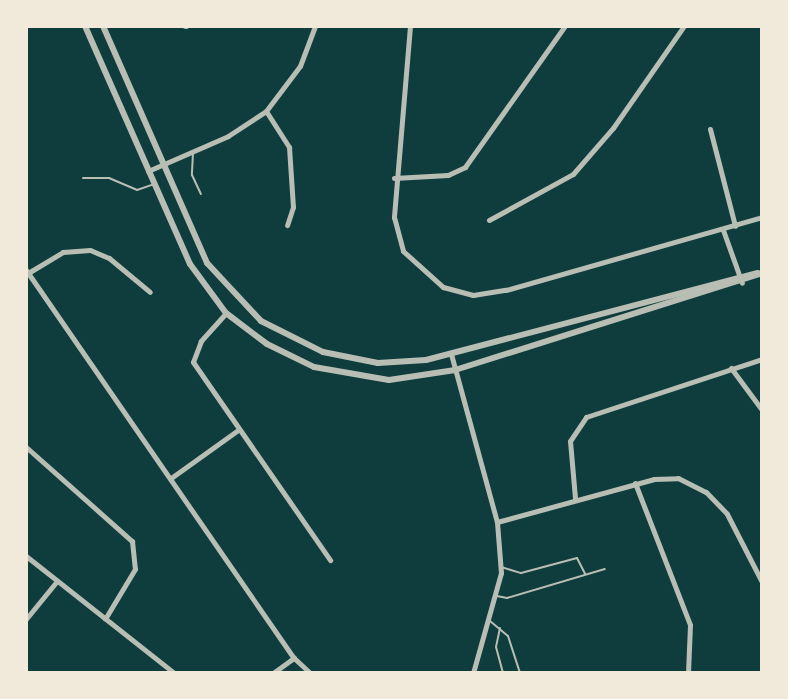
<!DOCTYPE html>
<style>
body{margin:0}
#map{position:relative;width:788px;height:699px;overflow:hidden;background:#0f3d3e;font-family:Montserrat,sans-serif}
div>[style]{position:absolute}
.service>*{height:2px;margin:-1px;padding:0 1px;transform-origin:1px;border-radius:1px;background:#b8beb3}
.minor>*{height:5px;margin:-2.5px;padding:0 2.5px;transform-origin:2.5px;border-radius:2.5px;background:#b8beb3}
.tertiary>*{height:6px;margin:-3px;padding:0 3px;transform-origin:3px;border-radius:3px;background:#b8beb3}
span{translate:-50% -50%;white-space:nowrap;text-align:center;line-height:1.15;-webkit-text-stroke:8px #f1e9da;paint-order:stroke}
.frame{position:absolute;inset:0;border:28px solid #f1e9da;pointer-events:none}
</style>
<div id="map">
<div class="service">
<i style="left:193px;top:153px;width:22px;rotate:93deg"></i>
<i style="left:192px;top:175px;width:21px;rotate:65deg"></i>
<i style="left:83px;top:178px;width:26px"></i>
<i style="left:109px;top:178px;width:30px;rotate:23deg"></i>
<i style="left:137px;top:190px;width:18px;rotate:-19deg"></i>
<i style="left:501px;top:567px;width:21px;rotate:17deg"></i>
<i style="left:521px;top:573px;width:58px;rotate:-15deg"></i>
<i style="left:577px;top:558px;width:18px;rotate:63deg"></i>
<i style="left:497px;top:596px;width:10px;rotate:11deg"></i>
<i style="left:507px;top:598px;width:102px;rotate:-16.5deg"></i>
<i style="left:490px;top:621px;width:23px;rotate:40deg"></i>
<i style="left:508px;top:636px;width:39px;rotate:72deg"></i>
<i style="left:500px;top:628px;width:19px;rotate:102deg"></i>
<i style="left:496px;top:647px;width:27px;rotate:75deg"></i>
</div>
<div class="minor">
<i style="left:185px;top:26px;width:1px"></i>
<i style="left:410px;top:26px;width:192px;rotate:94.8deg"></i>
<i style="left:394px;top:217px;width:35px;rotate:75deg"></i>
<i style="left:403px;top:251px;width:54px;rotate:42deg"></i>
<i style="left:443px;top:287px;width:31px;rotate:15deg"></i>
<i style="left:473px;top:295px;width:33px;rotate:-9deg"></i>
<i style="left:506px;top:290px;width:266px;rotate:-15.9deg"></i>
<i style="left:266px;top:111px;width:43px;rotate:57.4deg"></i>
<i style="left:289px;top:147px;width:60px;rotate:86.2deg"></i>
<i style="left:293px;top:207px;width:19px;rotate:108deg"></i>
<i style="left:710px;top:129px;width:100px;rotate:75.5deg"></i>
<i style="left:148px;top:171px;width:87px;rotate:-23.6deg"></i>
<i style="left:228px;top:136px;width:45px;rotate:-33.3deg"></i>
<i style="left:266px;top:111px;width:56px;rotate:-52.9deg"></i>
<i style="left:300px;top:66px;width:43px;rotate:-69.4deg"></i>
<i style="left:394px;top:178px;width:54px;rotate:-3.2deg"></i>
<i style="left:448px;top:175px;width:19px;rotate:-25deg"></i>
<i style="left:465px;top:167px;width:173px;rotate:-54.7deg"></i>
<i style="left:489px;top:220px;width:96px;rotate:-28.7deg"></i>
<i style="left:573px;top:174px;width:61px;rotate:-49deg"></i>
<i style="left:613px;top:128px;width:124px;rotate:-55.2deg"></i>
<i style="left:723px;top:230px;width:56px;rotate:70.3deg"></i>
<i style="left:26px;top:270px;width:472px;rotate:55.4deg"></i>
<i style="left:294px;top:658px;width:22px;rotate:43deg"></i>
<i style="left:28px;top:273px;width:41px;rotate:-31deg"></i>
<i style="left:63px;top:252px;width:27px;rotate:-4deg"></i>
<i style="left:90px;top:250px;width:21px;rotate:23deg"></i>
<i style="left:109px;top:258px;width:53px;rotate:39.7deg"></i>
<i style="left:226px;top:313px;width:38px;rotate:132deg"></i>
<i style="left:201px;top:341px;width:22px;rotate:111deg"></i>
<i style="left:193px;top:362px;width:241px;rotate:55.3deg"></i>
<i style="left:451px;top:354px;width:174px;rotate:74.7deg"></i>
<i style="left:731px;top:368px;width:52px;rotate:53.6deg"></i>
<i style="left:26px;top:447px;width:142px;rotate:41.6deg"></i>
<i style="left:132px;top:541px;width:28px;rotate:84deg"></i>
<i style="left:135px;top:569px;width:58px;rotate:121deg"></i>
<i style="left:171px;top:478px;width:82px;rotate:-35.6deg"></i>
<i style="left:635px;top:483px;width:152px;rotate:68.8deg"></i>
<i style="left:690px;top:625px;width:48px;rotate:92.4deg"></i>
<i style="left:575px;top:498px;width:57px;rotate:-95deg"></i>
<i style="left:570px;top:441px;width:29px;rotate:-56deg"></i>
<i style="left:586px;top:417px;width:185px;rotate:-18.2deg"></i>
<i style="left:26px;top:556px;width:189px;rotate:38.3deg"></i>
<i style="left:26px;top:619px;width:49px;rotate:-50.8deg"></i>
<i style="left:273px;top:673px;width:26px;rotate:-36deg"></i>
<i style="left:473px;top:673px;width:104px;rotate:-74.4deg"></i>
<i style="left:501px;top:573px;width:51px;rotate:-94.5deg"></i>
<i style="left:497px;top:522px;width:163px;rotate:-15.3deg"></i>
<i style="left:654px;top:479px;width:24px;rotate:-2deg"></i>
<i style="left:678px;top:478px;width:31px;rotate:27deg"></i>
<i style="left:706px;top:492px;width:30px;rotate:46deg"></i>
<i style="left:727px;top:514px;width:76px;rotate:62.8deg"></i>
</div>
<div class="tertiary">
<i style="left:85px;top:26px;width:260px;rotate:66.2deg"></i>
<i style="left:190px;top:264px;width:61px;rotate:53.7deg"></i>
<i style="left:226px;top:313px;width:51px;rotate:37.1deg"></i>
<i style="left:267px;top:344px;width:52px;rotate:26.1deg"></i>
<i style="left:314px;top:367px;width:76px;rotate:9.8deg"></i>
<i style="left:389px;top:380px;width:67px;rotate:-8.6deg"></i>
<i style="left:455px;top:370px;width:322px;rotate:-17.5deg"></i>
<i style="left:103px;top:26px;width:259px;rotate:66.3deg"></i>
<i style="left:207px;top:263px;width:79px;rotate:47deg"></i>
<i style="left:261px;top:321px;width:69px;rotate:26.6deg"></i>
<i style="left:323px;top:352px;width:56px;rotate:11.3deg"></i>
<i style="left:378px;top:363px;width:48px;rotate:-3.6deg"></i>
<i style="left:426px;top:360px;width:343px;rotate:-14.7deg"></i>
</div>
<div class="frame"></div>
</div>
